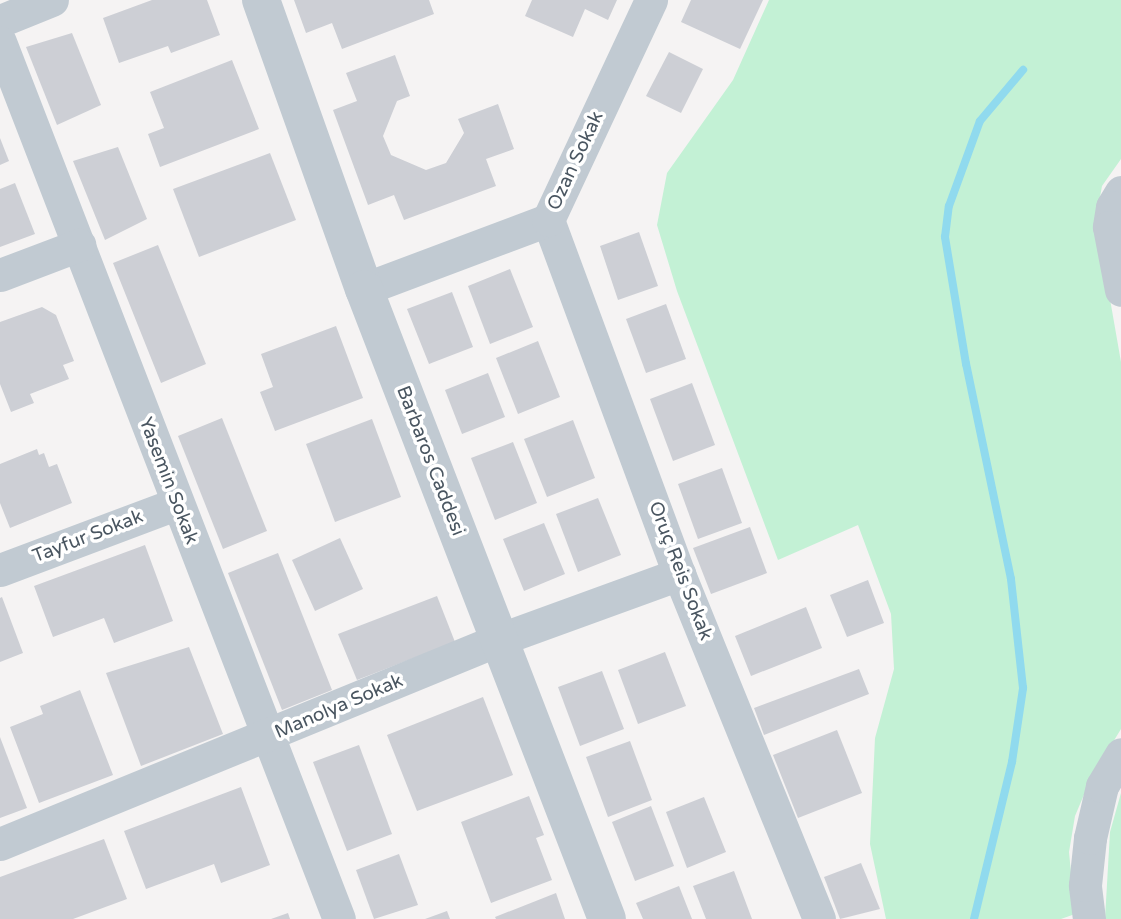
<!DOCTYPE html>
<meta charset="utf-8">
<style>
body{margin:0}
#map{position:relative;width:1121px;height:919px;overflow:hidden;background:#f5f3f3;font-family:"Varela Round",sans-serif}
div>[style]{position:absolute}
.green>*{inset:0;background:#c3f1d5}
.stream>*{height:8px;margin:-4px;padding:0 4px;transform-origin:4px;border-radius:4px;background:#90daee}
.building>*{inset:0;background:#cdcfd5}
.minor>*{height:33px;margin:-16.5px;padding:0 16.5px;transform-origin:16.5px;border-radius:16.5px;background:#c1cad2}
.tertiary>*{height:38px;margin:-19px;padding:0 19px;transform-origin:19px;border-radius:19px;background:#c1cad2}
span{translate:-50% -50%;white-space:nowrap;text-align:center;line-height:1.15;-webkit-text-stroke:7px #fff;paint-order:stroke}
.street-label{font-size:19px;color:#4a5661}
</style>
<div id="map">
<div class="green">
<i style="clip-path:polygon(769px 0,1121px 0,1121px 159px,1102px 186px,1096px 219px,1121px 362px,1121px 729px,1091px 778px,1075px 816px,1069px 852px,1075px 914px,1061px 919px,886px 919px,870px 844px,875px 738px,894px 669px,891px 614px,858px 525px,778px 560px,677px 291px,657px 225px,667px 173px,733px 80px)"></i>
<i style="clip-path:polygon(1121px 793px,1121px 919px,1105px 919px,1110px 832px)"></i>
</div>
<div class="stream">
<i style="left:974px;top:919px;width:162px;rotate:-76.4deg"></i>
<i style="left:1012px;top:762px;width:75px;rotate:-81.5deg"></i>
<i style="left:1023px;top:688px;width:110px;rotate:-96.3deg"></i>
<i style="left:1011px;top:579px;width:220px;rotate:-101.8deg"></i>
<i style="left:966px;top:364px;width:129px;rotate:-99.4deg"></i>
<i style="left:945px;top:237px;width:31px;rotate:-83deg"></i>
<i style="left:949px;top:206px;width:90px;rotate:-70deg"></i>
<i style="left:980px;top:121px;width:67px;rotate:-49.9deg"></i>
</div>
<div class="building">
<i style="clip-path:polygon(152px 0,207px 0,220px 35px,171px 53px,168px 46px,119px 63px,103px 18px)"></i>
<i style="clip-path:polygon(294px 0,429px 0,434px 14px,342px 49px,332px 23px,306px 33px)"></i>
<i style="clip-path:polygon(532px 0,617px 0,608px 20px,585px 9px,573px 37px,525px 16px)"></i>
<i style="clip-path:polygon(691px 0,763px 0,740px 49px,681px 22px)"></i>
<i style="clip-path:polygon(72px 33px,101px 105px,57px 125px,26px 47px)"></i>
<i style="clip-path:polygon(669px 52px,703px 69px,681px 113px,646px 96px)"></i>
<i style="clip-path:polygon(395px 55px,410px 96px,397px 101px,383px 136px,391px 155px,426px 170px,446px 163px,464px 133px,458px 119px,498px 104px,514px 149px,486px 159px,496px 186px,404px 220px,394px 195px,368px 205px,333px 110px,357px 101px,346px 73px)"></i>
<i style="clip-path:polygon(232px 60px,259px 129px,160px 167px,148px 134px,164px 128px,150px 92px)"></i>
<i style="clip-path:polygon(0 138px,9px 161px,0 165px)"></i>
<i style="clip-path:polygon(118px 147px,147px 219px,105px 240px,73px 161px)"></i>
<i style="clip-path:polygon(270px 153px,296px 220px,199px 257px,173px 189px)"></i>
<i style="clip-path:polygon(15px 183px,35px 234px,0 247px,0 189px)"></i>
<i style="clip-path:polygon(639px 232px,658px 286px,618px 300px,600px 246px)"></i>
<i style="clip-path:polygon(158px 245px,206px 364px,161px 383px,113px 263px)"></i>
<i style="clip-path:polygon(510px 269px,533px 327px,490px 344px,468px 286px)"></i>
<i style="clip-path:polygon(452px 292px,473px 347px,429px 364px,407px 309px)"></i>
<i style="clip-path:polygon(666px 304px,686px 359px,646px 373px,626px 319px)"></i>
<i style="clip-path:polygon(42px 307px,56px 315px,74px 361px,63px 365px,69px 379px,30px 394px,34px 403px,11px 412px,0 384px,0 322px)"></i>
<i style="clip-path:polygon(336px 326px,363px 398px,275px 431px,260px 392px,273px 387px,261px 354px)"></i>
<i style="clip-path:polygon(538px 341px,560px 397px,518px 414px,496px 358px)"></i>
<i style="clip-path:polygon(488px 373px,505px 417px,462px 434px,445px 390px)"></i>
<i style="clip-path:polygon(692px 383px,715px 445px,673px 461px,650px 399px)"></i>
<i style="clip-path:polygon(222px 418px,267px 531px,223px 549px,178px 436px)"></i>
<i style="clip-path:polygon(372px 419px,401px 497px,335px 522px,306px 444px)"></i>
<i style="clip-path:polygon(573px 420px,595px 478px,547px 497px,524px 439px)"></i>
<i style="clip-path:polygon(513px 442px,537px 503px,495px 520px,471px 458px)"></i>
<i style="clip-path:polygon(37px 449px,39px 455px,44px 453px,49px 467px,57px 464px,72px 503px,10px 528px,0 503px,0 464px)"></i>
<i style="clip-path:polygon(722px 468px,742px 523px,698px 539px,678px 484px)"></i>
<i style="clip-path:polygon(598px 498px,621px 555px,578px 572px,556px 514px)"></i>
<i style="clip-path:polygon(544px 523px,565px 574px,524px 591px,503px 539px)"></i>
<i style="clip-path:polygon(750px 527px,767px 573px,711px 594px,693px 548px)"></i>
<i style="clip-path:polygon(340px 538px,363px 589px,315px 611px,292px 560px)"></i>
<i style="clip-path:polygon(145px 545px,173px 621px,114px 643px,104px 618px,53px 637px,34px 586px)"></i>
<i style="clip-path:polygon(278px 553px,332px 690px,282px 710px,228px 573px)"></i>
<i style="clip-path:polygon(868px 580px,884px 623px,847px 637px,830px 595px)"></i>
<i style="clip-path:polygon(437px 596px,455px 642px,357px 680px,338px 634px)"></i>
<i style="clip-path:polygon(2px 597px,23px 653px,0 662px,0 598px)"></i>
<i style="clip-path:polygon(806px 607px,822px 648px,751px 676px,735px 636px)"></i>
<i style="clip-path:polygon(189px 647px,223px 734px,141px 766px,106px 673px)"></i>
<i style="clip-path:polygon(665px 652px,686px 706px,638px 724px,618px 670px)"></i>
<i style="clip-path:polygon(859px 669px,869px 694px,764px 735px,754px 708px)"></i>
<i style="clip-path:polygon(602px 671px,624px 729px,580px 746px,558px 687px)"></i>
<i style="clip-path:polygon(80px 690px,113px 775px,39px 803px,10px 727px,43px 714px,40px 706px)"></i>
<i style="clip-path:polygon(483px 697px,513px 775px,417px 811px,387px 735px)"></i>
<i style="clip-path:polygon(837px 730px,862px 793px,798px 818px,773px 755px)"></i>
<i style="clip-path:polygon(0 737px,27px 808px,0 818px)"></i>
<i style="clip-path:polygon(630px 741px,652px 800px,608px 817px,586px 757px)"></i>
<i style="clip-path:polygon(359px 745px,392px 834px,347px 851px,313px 762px)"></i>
<i style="clip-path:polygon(241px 787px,270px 865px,221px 883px,214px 864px,146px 889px,124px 831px)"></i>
<i style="clip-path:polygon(529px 796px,544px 835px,536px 838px,552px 880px,491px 903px,461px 822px)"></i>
<i style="clip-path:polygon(704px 797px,726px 852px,687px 868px,666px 812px)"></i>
<i style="clip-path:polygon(651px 806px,674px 866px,635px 881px,612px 822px)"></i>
<i style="clip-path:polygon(104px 839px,127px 899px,73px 919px,0 919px,0 877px)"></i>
<i style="clip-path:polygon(399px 854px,418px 905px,374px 919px,356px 870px)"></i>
<i style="clip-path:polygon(861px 863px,880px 909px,840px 919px,824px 877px)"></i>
<i style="clip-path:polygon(734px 871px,752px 919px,706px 919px,693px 886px)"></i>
<i style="clip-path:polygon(679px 886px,692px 919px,643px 919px,636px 903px)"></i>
<i style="clip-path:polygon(556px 893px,565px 919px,496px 919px,495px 917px)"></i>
<i style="clip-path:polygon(447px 911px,450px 919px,425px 919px)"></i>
<i style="clip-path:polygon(288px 913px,290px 919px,271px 919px)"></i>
</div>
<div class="minor">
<i style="left:0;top:21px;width:56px;rotate:-22deg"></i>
<i style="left:0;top:42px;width:940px;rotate:68.87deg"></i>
<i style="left:1121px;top:192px;width:17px;rotate:121deg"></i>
<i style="left:1112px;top:207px;width:20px;rotate:99deg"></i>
<i style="left:1109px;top:227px;width:64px;rotate:79.2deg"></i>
<i style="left:548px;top:220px;width:377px;rotate:69.7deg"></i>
<i style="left:679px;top:574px;width:372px;rotate:67.9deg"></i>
<i style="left:0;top:275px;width:85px;rotate:-20.8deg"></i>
<i style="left:364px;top:289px;width:197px;rotate:-20.6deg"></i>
<i style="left:548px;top:220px;width:243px;rotate:-64.9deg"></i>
<i style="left:0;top:570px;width:188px;rotate:-20.6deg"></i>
<i style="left:0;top:844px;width:538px;rotate:-22.28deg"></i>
<i style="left:498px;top:640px;width:193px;rotate:-20deg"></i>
<i style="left:1089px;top:919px;width:34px;rotate:-97deg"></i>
<i style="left:1085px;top:885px;width:47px;rotate:-83.9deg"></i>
<i style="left:1090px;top:838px;width:53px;rotate:-77deg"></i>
<i style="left:1102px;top:786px;width:37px;rotate:-59deg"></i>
</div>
<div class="tertiary">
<i style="left:261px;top:0;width:307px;rotate:70.4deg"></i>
<i style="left:364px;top:289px;width:675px;rotate:68.91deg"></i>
</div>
<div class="street-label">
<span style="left:576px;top:161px;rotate:-65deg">Ozan Sokak</span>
<span style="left:430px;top:461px;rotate:69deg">Barbaros Caddesi</span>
<span style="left:168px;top:481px;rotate:69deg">Yasemin Sokak</span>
<span style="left:88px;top:537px;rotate:-21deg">Tayfur Sokak</span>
<span style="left:680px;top:571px;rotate:69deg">Oruç Reis Sokak</span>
<span style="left:339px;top:707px;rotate:-23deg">Manolya Sokak</span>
</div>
</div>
